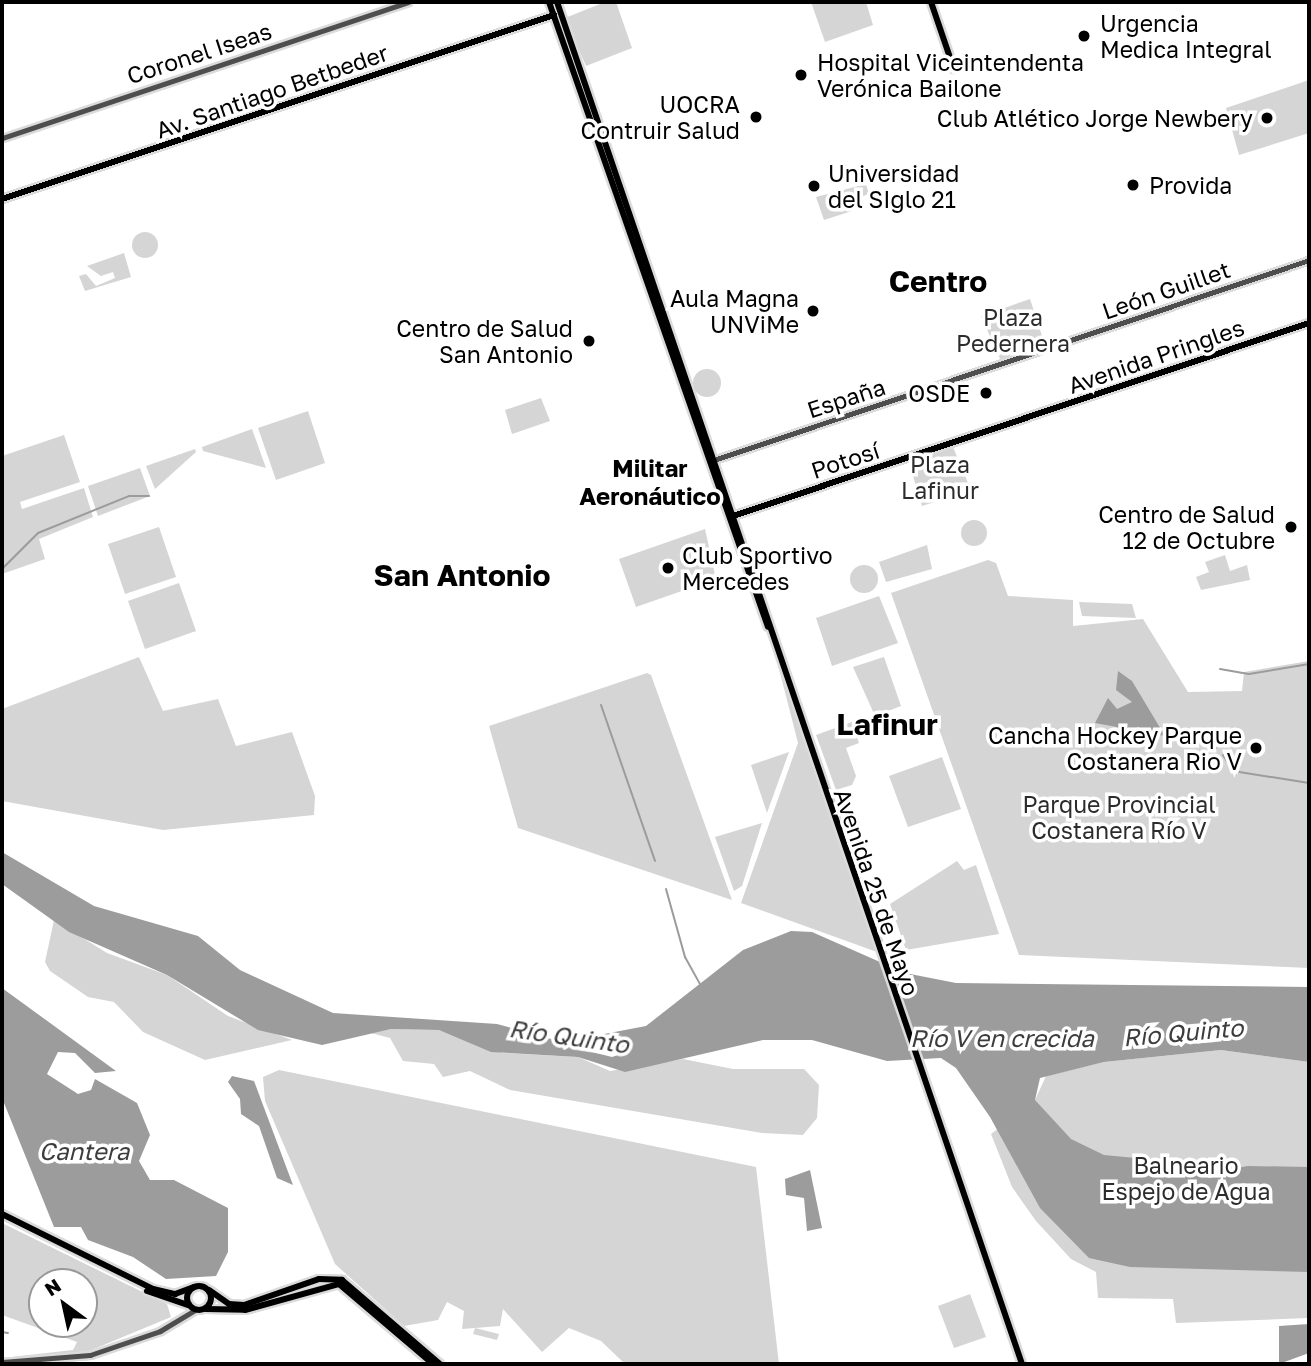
<!DOCTYPE html>
<meta charset="utf-8">
<style>
body{margin:0}
#map{position:relative;width:1311px;height:1366px;overflow:hidden;background:#fff;font-family:"Golos Text",sans-serif}
div>[style]{position:absolute}
.green>*{inset:0;background:#d5d5d5}
.round{border-radius:50%}
.water>*{inset:0;background:#9c9c9c}
.stream>*{height:2px;margin:-1px;padding:0 1px;transform-origin:1px;border-radius:1px;background:#9c9c9c}
.roads{filter:drop-shadow(2px 0 #dbdbdb) drop-shadow(-2px 0 #dbdbdb) drop-shadow(0 2px #dbdbdb) drop-shadow(0 -2px #dbdbdb)}
.minor>*{height:5px;margin:-2.5px;padding:0 2.5px;transform-origin:2.5px;border-radius:2.5px;background:#4e4e4e}
.major>*{height:6px;margin:-3px;padding:0 3px;transform-origin:3px;border-radius:3px;background:#000}
.major>.ring{margin:-3px;padding:0;box-sizing:content-box;background:none;border:6px solid #000;border-radius:50%}
.dots>*{width:19px;height:19px;translate:-50% -50%;box-sizing:border-box;border:4px solid #fff;border-radius:50%}
span{translate:-50% -50%;white-space:nowrap;text-align:center;line-height:1.15;-webkit-text-stroke:7px #fff;paint-order:stroke}
.poi-label{font-size:23px;color:#000}
.left{translate:0 -50%;text-align:left}
.right{translate:-100% -50%;text-align:right}
.street-label{font-size:23px;color:#000}
.park-label{font-size:23px;color:#2c2c2c}
.neighbourhood-label{font-size:24px;color:#000;font-weight:700}
.water-label{font-size:24px;color:#3d3d3d;font-style:italic}
.district-label{font-size:30px;color:#000;font-weight:700}
.frame{position:absolute;inset:0;border:4px solid #000;pointer-events:none}
.north{position:absolute;left:28px;top:1268px;width:70px;height:70px;box-sizing:border-box;background:#fff;border:2px solid #999;border-radius:50%;rotate:327deg;font-size:19px;font-weight:700;line-height:28px;text-align:center;color:#000}
.north::after{content:'';display:block;margin:auto;width:24px;height:32px;background:#000;clip-path:polygon(50% 0,100% 100%,50% 72%,0 100%)}
</style>
<div id="map">
<div class="green">
<i style="clip-path:polygon(605px 2px,616px 2px,632px 48px,586px 66px,565px 18px)"></i>
<i style="clip-path:polygon(811px 2px,866px 2px,873px 25px,825px 42px)"></i>
<i style="clip-path:polygon(1309px 80px,1309px 133px,1239px 155px,1226px 108px)"></i>
<i style="clip-path:polygon(866px 184px,869px 194px,849px 201px,852px 211px,824px 220px,816px 197px)"></i>
<i class="round" style="left:132px;top:232px;width:26px;height:26px"></i>
<i style="clip-path:polygon(124px 253px,131px 277px,85px 291px,79px 276px,86px 274px,96px 286px,115px 278px,113px 272px,101px 276px,87px 266px)"></i>
<i style="clip-path:polygon(1030px 299px,1045px 345px,1001px 361px,981px 316px)"></i>
<i class="round" style="left:693px;top:369px;width:28px;height:28px"></i>
<i style="clip-path:polygon(541px 398px,550px 421px,512px 434px,505px 410px)"></i>
<i style="clip-path:polygon(308px 411px,325px 463px,276px 480px,258px 428px)"></i>
<i style="clip-path:polygon(252px 429px,266px 468px,203px 451px,202px 447px)"></i>
<i style="clip-path:polygon(64px 435px,80px 482px,20px 502px,22px 509px,84px 488px,93px 517px,39px 539px,45px 559px,2px 574px,2px 456px)"></i>
<i style="clip-path:polygon(953px 447px,971px 490px,922px 506px,909px 462px)"></i>
<i style="clip-path:polygon(195px 449px,196px 452px,155px 489px,146px 466px)"></i>
<i style="clip-path:polygon(140px 468px,150px 496px,98px 516px,88px 486px)"></i>
<i class="round" style="left:961px;top:520px;width:26px;height:26px"></i>
<i style="clip-path:polygon(159px 527px,176px 577px,125px 594px,108px 544px)"></i>
<i style="clip-path:polygon(705px 529px,716px 579px,636px 607px,619px 559px)"></i>
<i style="clip-path:polygon(927px 545px,932px 569px,886px 582px,879px 562px)"></i>
<i style="clip-path:polygon(1225px 555px,1230px 571px,1247px 565px,1250px 580px,1201px 590px,1196px 577px,1209px 572px,1205px 562px)"></i>
<i style="clip-path:polygon(988px 560px,996px 563px,1008px 596px,1073px 600px,1073px 626px,1143px 619px,1188px 692px,1242px 691px,1244px 672px,1309px 661px,1309px 968px,1019px 955px,891px 593px)"></i>
<i class="round" style="left:850px;top:565px;width:28px;height:28px"></i>
<i style="clip-path:polygon(179px 583px,196px 631px,145px 649px,128px 601px)"></i>
<i style="clip-path:polygon(879px 596px,898px 643px,832px 666px,816px 618px)"></i>
<i style="clip-path:polygon(1079px 602px,1132px 604px,1136px 618px,1082px 616px)"></i>
<i style="clip-path:polygon(139px 657px,163px 711px,218px 699px,236px 746px,292px 732px,315px 796px,314px 815px,163px 830px,2px 801px,2px 709px)"></i>
<i style="clip-path:polygon(776px 657px,781px 671px,877px 952px,741px 903px,798px 743px)"></i>
<i style="clip-path:polygon(884px 657px,901px 706px,875px 716px,853px 667px)"></i>
<i style="clip-path:polygon(647px 673px,651px 675px,732px 900px,518px 828px,489px 726px)"></i>
<i style="clip-path:polygon(852px 722px,859px 743px,846px 748px,856px 776px,852px 785px,836px 790px,816px 735px)"></i>
<i style="clip-path:polygon(789px 752px,767px 813px,751px 765px)"></i>
<i style="clip-path:polygon(942px 757px,961px 809px,908px 827px,889px 776px)"></i>
<i style="clip-path:polygon(762px 823px,742px 886px,734px 891px,715px 837px)"></i>
<i style="clip-path:polygon(957px 861px,964px 870px,976px 865px,999px 934px,906px 950px,890px 904px)"></i>
<i style="clip-path:polygon(54px 920px,107px 953px,167px 975px,228px 1016px,292px 1040px,205px 1060px,143px 1032px,114px 1002px,88px 997px,50px 971px,45px 962px)"></i>
<i style="clip-path:polygon(391px 1029px,439px 1030px,503px 1053px,578px 1057px,610px 1071px,683px 1059px,733px 1069px,804px 1069px,819px 1085px,817px 1118px,803px 1135px,762px 1133px,510px 1090px,470px 1071px,443px 1077px,434px 1064px,403px 1061px,390px 1038px,371px 1033px)"></i>
<i style="clip-path:polygon(1221px 1050px,1309px 1062px,1309px 1318px,1176px 1323px,1173px 1299px,1098px 1298px,1096px 1272px,1071px 1259px,1036px 1221px,1012px 1187px,991px 1134px,1035px 1100px,1046px 1076px,1104px 1062px)"></i>
<i style="clip-path:polygon(279px 1070px,756px 1167px,779px 1364px,625px 1364px,601px 1341px,569px 1328px,542px 1352px,503px 1309px,500px 1326px,475px 1328px,499px 1334px,497px 1340px,473px 1334px,475px 1328px,462px 1329px,464px 1311px,447px 1302px,438px 1320px,404px 1326px,335px 1264px,265px 1101px,263px 1077px)"></i>
<i style="clip-path:polygon(evenodd,2px 1223px,167px 1304px,171px 1317px,82px 1354px,2px 1358px,73px 1350px,77px 1342px,2px 1315px,2px 1223px,42px 1282px,84px 1282px,84px 1324px,42px 1324px,42px 1282px)"></i>
<i style="clip-path:polygon(970px 1294px,986px 1337px,954px 1348px,938px 1306px)"></i>
</div>
<div class="water">
<i style="clip-path:polygon(1118px 671px,1132px 681px,1165px 736px,1095px 723px,1108px 698px,1117px 709px,1132px 702px,1116px 690px)"></i>
<i style="clip-path:polygon(evenodd,2px 852px,94px 906px,198px 936px,240px 970px,333px 1013px,497px 1024px,562px 1042px,646px 1026px,743px 950px,791px 931px,812px 932px,905px 973px,956px 983px,1309px 987px,1309px 1062px,1221px 1050px,1104px 1062px,1040px 1078px,1035px 1100px,1071px 1139px,1104px 1155px,1167px 1161px,1199px 1174px,1248px 1166px,1309px 1167px,1309px 1272px,1130px 1267px,1089px 1258px,1040px 1208px,990px 1117px,956px 1068px,941px 1058px,887px 1061px,812px 1040px,763px 1040px,625px 1072px,578px 1057px,491px 1052px,439px 1030px,391px 1029px,322px 1045px,258px 1030px,167px 975px,69px 932px,2px 884px,2px 852px,616px 1043px,627px 1052px,612px 1057px,580px 1049px,616px 1043px)"></i>
<i style="clip-path:polygon(2px 988px,116px 1071px,95px 1073px,75px 1053px,58px 1052px,47px 1074px,78px 1094px,91px 1090px,95px 1079px,137px 1103px,150px 1135px,139px 1161px,150px 1180px,174px 1180px,228px 1208px,228px 1252px,216px 1276px,166px 1279px,133px 1257px,88px 1240px,81px 1227px,54px 1227px,2px 1098px)"></i>
<i style="clip-path:polygon(232px 1076px,254px 1081px,293px 1185px,277px 1178px,259px 1126px,241px 1114px,240px 1099px,228px 1082px)"></i>
<i style="clip-path:polygon(810px 1170px,822px 1228px,807px 1231px,804px 1198px,786px 1195px,785px 1179px)"></i>
<i style="clip-path:polygon(1309px 1324px,1309px 1353px,1279px 1364px,1279px 1326px)"></i>
</div>
<div class="stream">
<i style="left:2px;top:569px;width:51px;rotate:-45deg"></i>
<i style="left:38px;top:533px;width:98px;rotate:-22.1deg"></i>
<i style="left:129px;top:496px;width:20px"></i>
<i style="left:1220px;top:669px;width:29px;rotate:10deg"></i>
<i style="left:1249px;top:674px;width:61px;rotate:-9.5deg"></i>
<i style="left:601px;top:705px;width:165px;rotate:70.9deg"></i>
<i style="left:1165px;top:736px;width:37px;rotate:5deg"></i>
<i style="left:1202px;top:739px;width:17px;rotate:33deg"></i>
<i style="left:1223px;top:755px;width:19px;rotate:58deg"></i>
<i style="left:1233px;top:771px;width:77px;rotate:9deg"></i>
<i style="left:666px;top:889px;width:71px;rotate:74.4deg"></i>
<i style="left:685px;top:957px;width:37px;rotate:61deg"></i>
<i style="left:2px;top:1332px;width:6px;rotate:9deg"></i>
</div>
<div class="roads">
<div class="minor">
<i style="left:2px;top:138px;width:428px;rotate:-18.5deg"></i>
<i style="left:711px;top:461px;width:631px;rotate:-18.58deg"></i>
<i style="left:2px;top:1362px;width:88px;rotate:-4.5deg"></i>
<i style="left:90px;top:1355px;width:74px;rotate:-18.9deg"></i>
<i style="left:160px;top:1331px;width:41px;rotate:-31deg"></i>
</div>
<div class="major">
<i style="left:549px;top:2px;width:662px;rotate:70.69deg"></i>
<i style="left:557px;top:2px;width:1439px;rotate:71.15deg"></i>
<i style="left:931px;top:2px;width:71px;rotate:71.1deg"></i>
<i style="left:2px;top:199px;width:582px;rotate:-18.43deg"></i>
<i style="left:730px;top:517px;width:611px;rotate:-18.52deg"></i>
<i style="left:2px;top:1214px;width:169px;rotate:26.4deg"></i>
<i style="left:153px;top:1289px;width:23px;rotate:13deg"></i>
<i style="left:175px;top:1294px;width:20px;rotate:-20deg"></i>
<i class="ring" style="left:187px;top:1286px;width:18px;height:18px"></i>
<i style="left:209px;top:1290px;width:24px;rotate:35deg"></i>
<i style="left:229px;top:1304px;width:15px;rotate:4deg"></i>
<i style="left:244px;top:1305px;width:79px;rotate:-19.1deg"></i>
<i style="left:319px;top:1279px;width:23px;rotate:2deg"></i>
<i style="left:342px;top:1280px;width:129px;rotate:40.6deg"></i>
<i style="left:147px;top:1291px;width:43px;rotate:18.9deg"></i>
<i style="left:206px;top:1309px;width:39px;rotate:1deg"></i>
<i style="left:245px;top:1310px;width:98px;rotate:-15.5deg"></i>
<i style="left:339px;top:1284px;width:123px;rotate:40.4deg"></i>
</div>
</div>
<div class="dots">
<i style="left:1084px;top:36px;background:#000"></i>
<i style="left:801px;top:75px;background:#000"></i>
<i style="left:756px;top:117px;background:#000"></i>
<i style="left:1267px;top:118px;background:#000"></i>
<i style="left:1133px;top:185px;background:#000"></i>
<i style="left:814px;top:186px;background:#000"></i>
<i style="left:813px;top:311px;background:#000"></i>
<i style="left:589px;top:341px;background:#000"></i>
<i style="left:986px;top:393px;background:#000"></i>
<i style="left:1291px;top:527px;background:#000"></i>
<i style="left:668px;top:568px;background:#000"></i>
<i style="left:1256px;top:748px;background:#000"></i>
</div>
<div class="poi-label">
<span class="left" style="left:1100px;top:36px">Urgencia<br>Medica Integral</span>
<span class="left" style="left:817px;top:75px">Hospital Viceintendenta<br>Verónica Bailone</span>
<span class="right" style="left:740px;top:117px">UOCRA<br>Contruir Salud</span>
<span class="right" style="left:1253px;top:118px">Club Atlético Jorge Newbery</span>
<span class="left" style="left:828px;top:186px">Universidad<br>del SIglo 21</span>
<span class="left" style="left:1149px;top:185px">Provida</span>
<span class="right" style="left:799px;top:311px">Aula Magna<br>UNViMe</span>
<span class="right" style="left:573px;top:341px">Centro de Salud<br>San Antonio</span>
<span class="right" style="left:970px;top:393px">OSDE</span>
<span class="right" style="left:1275px;top:527px">Centro de Salud<br>12 de Octubre</span>
<span class="left" style="left:682px;top:568px">Club Sportivo<br>Mercedes</span>
<span class="right" style="left:1242px;top:748px">Cancha Hockey Parque<br>Costanera Rio V</span>
</div>
<div class="street-label">
<span style="left:199px;top:53px;rotate:-18deg">Coronel Iseas</span>
<span style="left:272px;top:91px;rotate:-19deg">Av. Santiago Betbeder</span>
<span style="left:1166px;top:290px;rotate:-19deg">León Guillet</span>
<span style="left:1156px;top:356px;rotate:-19deg">Avenida Pringles</span>
<span style="left:846px;top:398px;rotate:-18deg">España</span>
<span style="left:845px;top:460px;rotate:-18deg">Potosí</span>
<span style="left:877px;top:892px;rotate:71deg">Avenida 25 de Mayo</span>
</div>
<div class="park-label">
<span style="left:1013px;top:330px">Plaza<br>Pedernera</span>
<span style="left:940px;top:477px">Plaza<br>Lafinur</span>
<span style="left:1119px;top:817px">Parque Provincial<br>Costanera Río V</span>
<span style="left:1186px;top:1178px">Balneario<br>Espejo de Agua</span>
</div>
<div class="neighbourhood-label">
<span style="left:650px;top:482px">Militar<br>Aeronáutico</span>
</div>
<div class="water-label">
<span style="left:1183px;top:1032px;rotate:-5deg">Río Quinto</span>
<span style="left:569px;top:1036px;rotate:8deg">Río Quinto</span>
<span style="left:1002px;top:1038px">Río V en crecida</span>
<span style="left:84px;top:1151px">Cantera</span>
</div>
<div class="district-label">
<span style="left:938px;top:281px">Centro</span>
<span style="left:462px;top:575px">San Antonio</span>
<span style="left:887px;top:724px">Lafinur</span>
</div>
<div class="frame"></div>
<div class="north">N</div>
</div>
